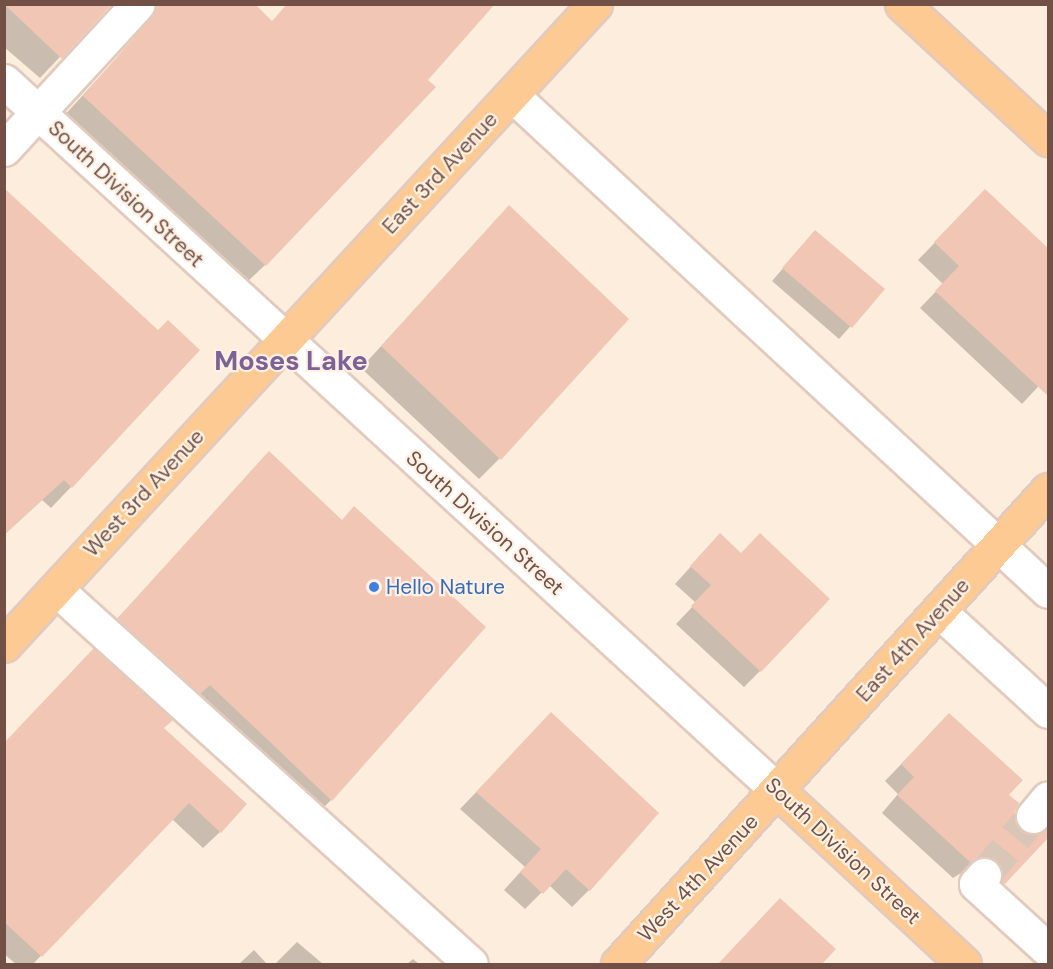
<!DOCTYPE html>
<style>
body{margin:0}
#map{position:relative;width:1053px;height:969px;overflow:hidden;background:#fdeddd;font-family:"DM Sans",sans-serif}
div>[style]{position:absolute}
.shadow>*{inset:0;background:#0003}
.building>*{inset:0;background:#f2c6b4}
.minor-tunnel>*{height:33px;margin-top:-16.5px;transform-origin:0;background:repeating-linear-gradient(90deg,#dac6b7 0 33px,transparent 0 49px)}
.roads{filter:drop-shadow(2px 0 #e2cabd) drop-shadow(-2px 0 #e2cabd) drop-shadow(0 2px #e2cabd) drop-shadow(0 -2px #e2cabd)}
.minor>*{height:33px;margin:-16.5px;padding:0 16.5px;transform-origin:16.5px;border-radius:16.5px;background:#fff}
.major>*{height:33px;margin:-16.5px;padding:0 16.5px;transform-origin:16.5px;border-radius:16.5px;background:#feca93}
.dots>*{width:16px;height:16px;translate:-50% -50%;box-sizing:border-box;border:3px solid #fff1e4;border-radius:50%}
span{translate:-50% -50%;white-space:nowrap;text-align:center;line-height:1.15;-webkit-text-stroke:4.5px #fff1e4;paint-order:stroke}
.street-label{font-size:21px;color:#725046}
.shop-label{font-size:21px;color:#366cbe}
.left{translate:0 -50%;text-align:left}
.district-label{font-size:27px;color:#7e6196;font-weight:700}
.frame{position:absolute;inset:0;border:6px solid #725046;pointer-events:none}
</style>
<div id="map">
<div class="shadow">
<i style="clip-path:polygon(4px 4px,110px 4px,40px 78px,4px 47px)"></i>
<i style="clip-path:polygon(166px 4px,271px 22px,265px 265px,244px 285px,63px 117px)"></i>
<i style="clip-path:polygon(4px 190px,71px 487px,51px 508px,42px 500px,4px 535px)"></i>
<i style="clip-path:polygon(985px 191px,1048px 251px,1048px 376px,1022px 404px,920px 308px,943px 284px,918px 260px)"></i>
<i style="clip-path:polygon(509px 207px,500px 458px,479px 479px,361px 368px)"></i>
<i style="clip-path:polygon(804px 244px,883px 290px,839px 339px,772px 281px)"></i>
<i style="clip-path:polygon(269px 453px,331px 800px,310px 821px,97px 641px)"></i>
<i style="clip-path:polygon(704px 552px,741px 555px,760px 671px,744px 687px,676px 624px,696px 603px,675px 584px)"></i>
<i style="clip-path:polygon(162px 728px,220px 832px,203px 848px,172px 819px,33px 964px,16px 964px,4px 954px,4px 744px)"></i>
<i style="clip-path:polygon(535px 731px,589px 890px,572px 907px,549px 885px,525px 909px,504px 890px,525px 867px,460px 809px)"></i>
<i style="clip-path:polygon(932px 732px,1007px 795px,1019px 831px,1030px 836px,1048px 831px,1048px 836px,987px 900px,979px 877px,961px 873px,953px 878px,882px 813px,898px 794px,885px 781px)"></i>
<i style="clip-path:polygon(764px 916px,834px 949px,819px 964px,719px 964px)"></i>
<i style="clip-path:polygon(297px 942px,323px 964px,275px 964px)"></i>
<i style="clip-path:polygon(254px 950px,267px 964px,239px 964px)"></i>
<i style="clip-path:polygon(413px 959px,419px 964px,407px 964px)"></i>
</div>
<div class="building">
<i style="clip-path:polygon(4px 4px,112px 4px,62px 59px)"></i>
<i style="clip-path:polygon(156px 4px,255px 4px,272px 21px,287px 4px,495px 4px,428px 80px,436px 87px,266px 266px,83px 96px,152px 17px)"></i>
<i style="clip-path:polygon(4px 188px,158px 330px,168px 320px,200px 350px,72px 488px,64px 480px,4px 535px)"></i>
<i style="clip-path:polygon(985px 189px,1048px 248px,1048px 396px,935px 291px,959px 266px,934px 242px)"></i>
<i style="clip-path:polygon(509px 205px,629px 319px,501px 460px,381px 346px)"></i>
<i style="clip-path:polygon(815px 230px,885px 289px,852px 328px,782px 268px)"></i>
<i style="clip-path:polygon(269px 451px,342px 520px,354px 506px,486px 627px,332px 801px,210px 685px,200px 694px,117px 619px)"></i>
<i style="clip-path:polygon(720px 533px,741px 553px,760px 533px,830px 599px,761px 672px,691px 606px,711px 585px,690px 566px)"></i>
<i style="clip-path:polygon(94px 648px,173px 720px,164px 728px,247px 804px,221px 833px,189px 803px,42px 957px,4px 922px,4px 743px)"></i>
<i style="clip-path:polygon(551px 712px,659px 813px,590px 891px,566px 869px,543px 894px,520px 872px,541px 849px,476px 792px)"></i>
<i style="clip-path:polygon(949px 713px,1023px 780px,1009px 795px,1019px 803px,1014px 813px,1021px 830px,1030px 834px,1048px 829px,1048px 838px,1004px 885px,996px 861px,979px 857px,970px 862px,897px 795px,914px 777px,901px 764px)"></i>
<i style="clip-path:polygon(780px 898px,836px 949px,822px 964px,718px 964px)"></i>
</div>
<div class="minor-tunnel">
<i style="left:984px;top:875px;width:77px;rotate:-50.3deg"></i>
</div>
<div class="roads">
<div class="minor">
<i style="left:4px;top:81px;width:1050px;rotate:42.53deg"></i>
<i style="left:512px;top:95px;width:730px;rotate:42.78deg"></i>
<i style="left:4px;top:149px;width:197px;rotate:-47.3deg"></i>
<i style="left:56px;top:589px;width:559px;rotate:42.1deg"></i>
<i style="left:939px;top:611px;width:148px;rotate:42.5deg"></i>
<i style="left:1033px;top:816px;width:23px;rotate:-50deg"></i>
<i style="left:984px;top:875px;width:12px;rotate:132deg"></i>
<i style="left:976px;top:884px;width:98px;rotate:42.5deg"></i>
</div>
<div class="major">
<i style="left:902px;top:4px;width:199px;rotate:42.8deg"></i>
<i style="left:4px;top:645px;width:872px;rotate:-47.32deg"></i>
<i style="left:778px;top:791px;width:254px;rotate:42.9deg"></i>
<i style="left:618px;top:964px;width:640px;rotate:-47.79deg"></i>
</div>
</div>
<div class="dots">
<i style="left:374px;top:587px;background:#3f7fe0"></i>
</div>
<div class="street-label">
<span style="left:440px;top:173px;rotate:-47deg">East 3rd Avenue</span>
<span style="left:126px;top:194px;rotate:43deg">South Division Street</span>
<span style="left:144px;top:493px;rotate:-47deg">West 3rd Avenue</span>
<span style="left:485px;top:523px;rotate:42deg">South Division Street</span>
<span style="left:913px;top:640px;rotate:-48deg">East 4th Avenue</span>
<span style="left:843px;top:851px;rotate:43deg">South Division Street</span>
<span style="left:698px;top:878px;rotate:-47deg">West 4th Avenue</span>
</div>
<div class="shop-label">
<span class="left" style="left:386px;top:587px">Hello Nature</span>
</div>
<div class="district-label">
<span style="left:291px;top:361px">Moses Lake</span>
</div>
<div class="frame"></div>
</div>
